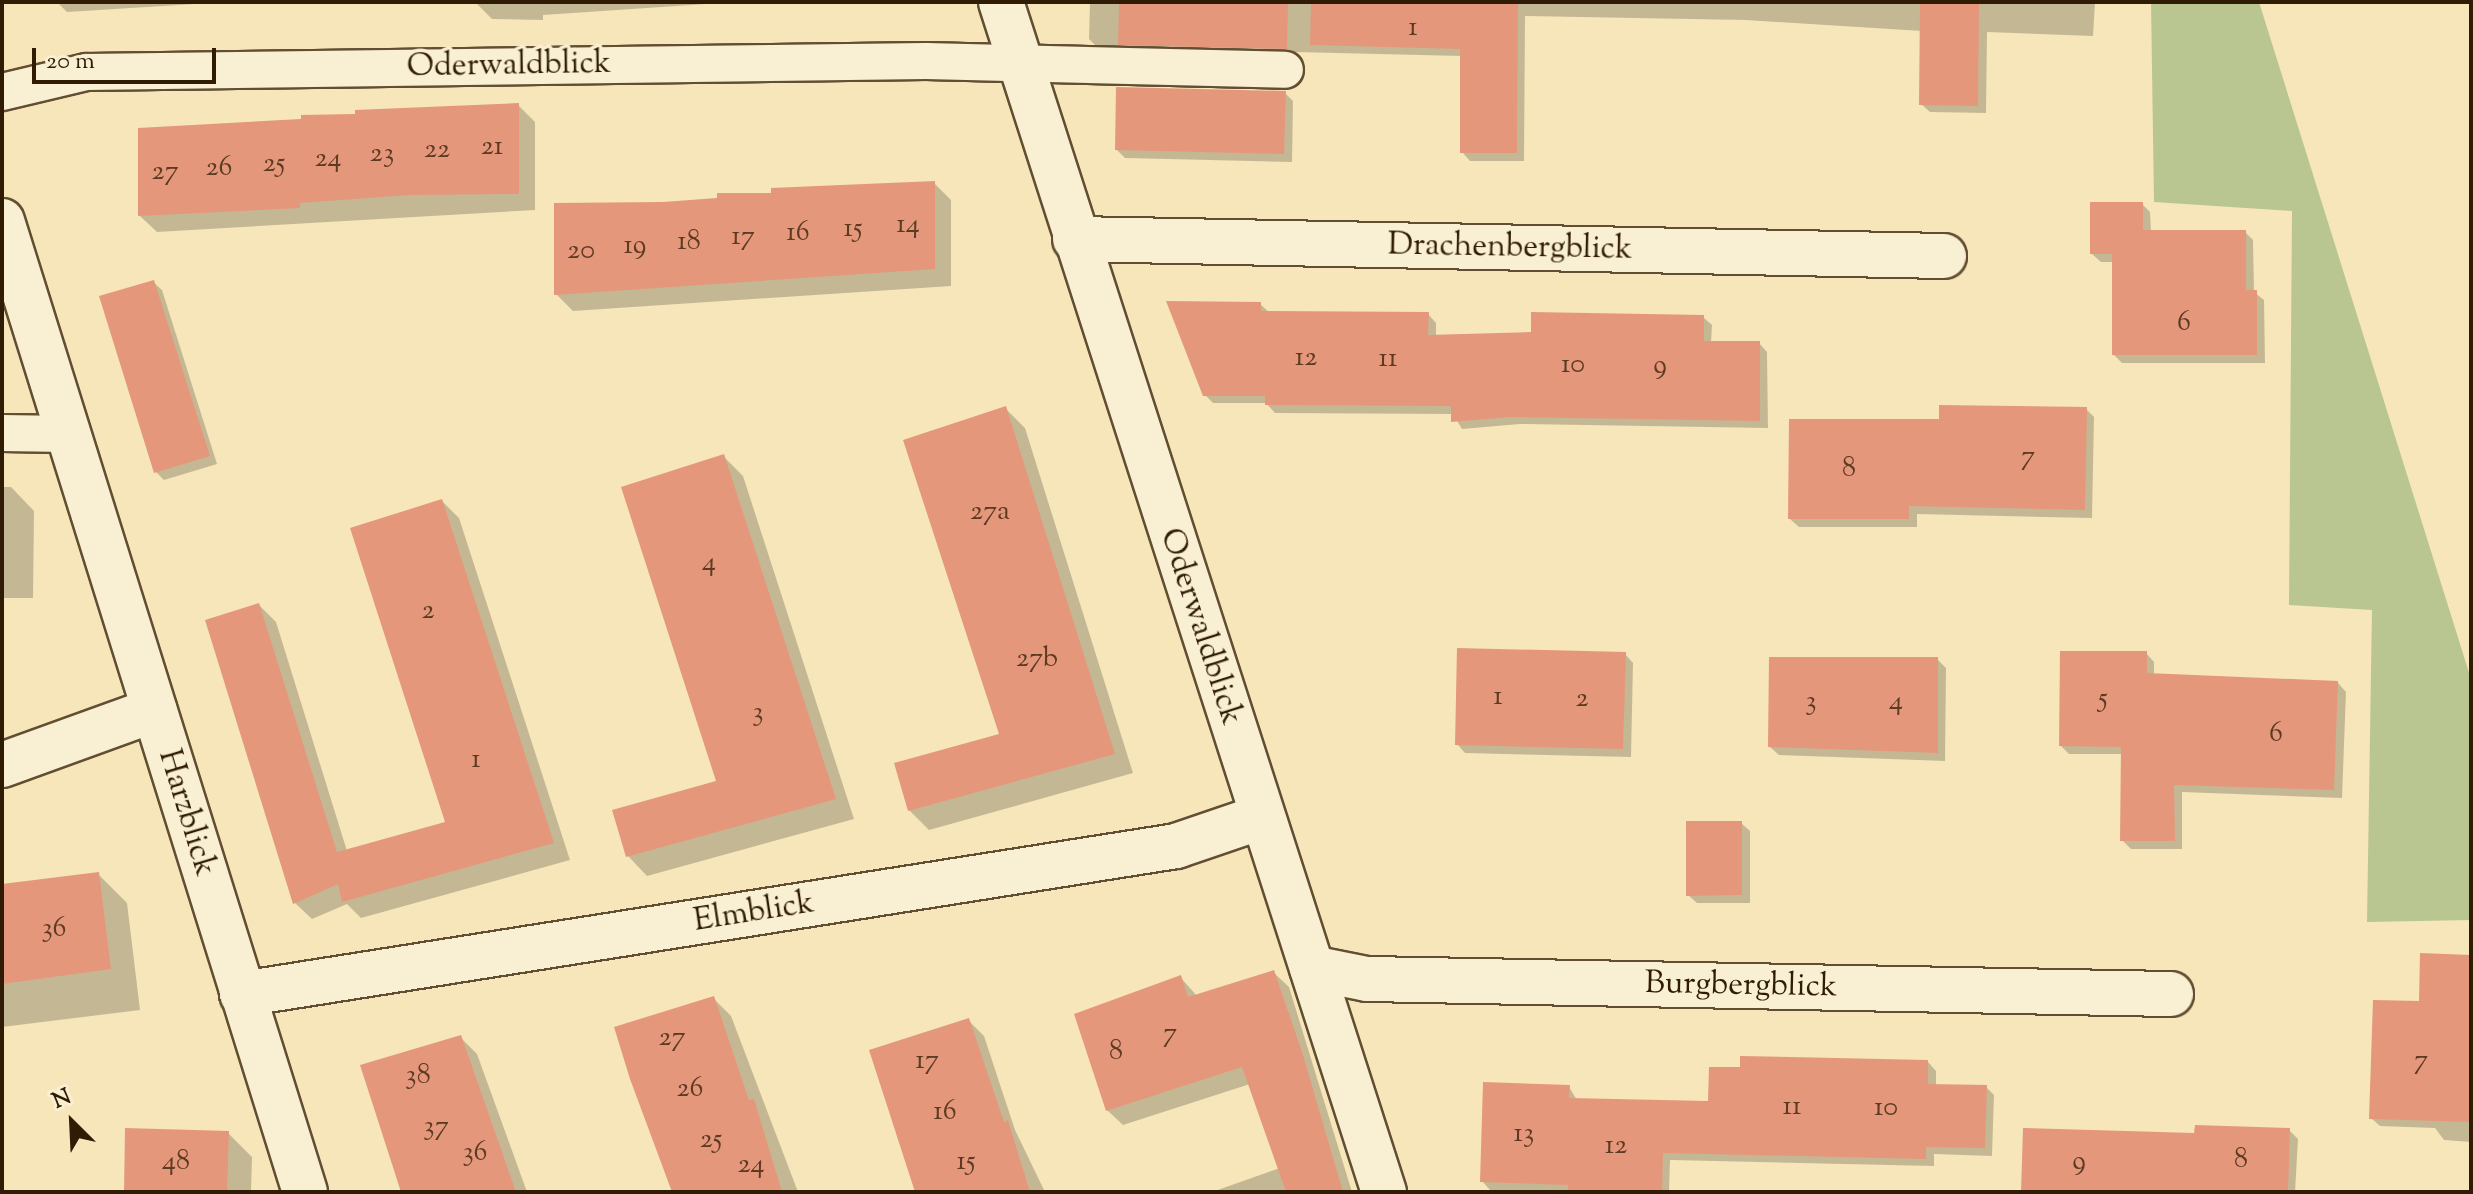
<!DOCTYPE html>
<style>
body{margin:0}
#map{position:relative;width:2473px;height:1194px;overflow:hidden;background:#f6e6b9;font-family:"Sorts Mill Goudy",serif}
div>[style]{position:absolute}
.green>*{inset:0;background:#bac691}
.shadow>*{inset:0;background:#0003}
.building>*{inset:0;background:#e5977c}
.roads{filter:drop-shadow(2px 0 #624e32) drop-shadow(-2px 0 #624e32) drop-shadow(0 2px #624e32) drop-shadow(0 -2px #624e32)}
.service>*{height:36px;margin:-18px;padding:0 18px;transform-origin:18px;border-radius:18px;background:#f9efd2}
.minor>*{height:44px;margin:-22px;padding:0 22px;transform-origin:22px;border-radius:22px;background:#f9efd2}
span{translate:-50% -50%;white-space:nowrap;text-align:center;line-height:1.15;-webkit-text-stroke:7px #f9efd2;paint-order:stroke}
.number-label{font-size:28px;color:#5d3b23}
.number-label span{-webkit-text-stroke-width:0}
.street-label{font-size:32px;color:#301c05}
.frame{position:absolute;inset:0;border:4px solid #301c05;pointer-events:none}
.north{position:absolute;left:32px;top:1082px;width:80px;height:80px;-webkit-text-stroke:6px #f9efd2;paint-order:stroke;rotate:336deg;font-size:22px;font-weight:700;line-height:32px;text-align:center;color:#301c05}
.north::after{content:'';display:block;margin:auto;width:28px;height:36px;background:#301c05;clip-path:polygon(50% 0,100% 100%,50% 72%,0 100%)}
.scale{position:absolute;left:32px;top:48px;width:184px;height:36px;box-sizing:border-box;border:4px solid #301c05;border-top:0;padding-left:10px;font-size:24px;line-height:28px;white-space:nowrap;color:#301c05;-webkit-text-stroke:6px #f9efd2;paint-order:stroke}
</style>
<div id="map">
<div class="green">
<i style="clip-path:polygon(2151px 2px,2259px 2px,2471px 679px,2471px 920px,2367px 922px,2372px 610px,2289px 605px,2292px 211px,2154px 202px)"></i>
</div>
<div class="shadow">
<i style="clip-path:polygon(57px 2px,227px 2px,67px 12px)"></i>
<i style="clip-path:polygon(475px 2px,736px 2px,543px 15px,543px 20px,492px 19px)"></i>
<i style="clip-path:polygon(1090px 2px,2095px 2px,2093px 36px,1987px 32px,1986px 113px,1930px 112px,1921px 104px,1922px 31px,1746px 20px,1525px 16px,1524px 161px,1470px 161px,1462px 152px,1462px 56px,1295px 52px,1294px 57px,1097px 47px,1089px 39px)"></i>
<i style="clip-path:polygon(1285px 93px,1293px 101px,1292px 162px,1125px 158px,1117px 150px)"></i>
<i style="clip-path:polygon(518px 105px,535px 122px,535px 210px,157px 232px,140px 216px,357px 116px)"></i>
<i style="clip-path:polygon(934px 183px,951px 200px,951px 286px,573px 311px,556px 294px,663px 204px)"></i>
<i style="clip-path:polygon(2142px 204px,2150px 212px,2151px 232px,2245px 232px,2253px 240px,2254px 292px,2264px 300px,2265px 363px,2122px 363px,2114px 355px,2114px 262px,2101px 262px,2092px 254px)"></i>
<i style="clip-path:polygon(153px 282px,162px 290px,217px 464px,164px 480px,156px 472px)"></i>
<i style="clip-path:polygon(1260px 304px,1270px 313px,1428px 314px,1436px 323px,1436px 337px,1533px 334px,1703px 317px,1712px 325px,1711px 343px,1759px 343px,1767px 352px,1768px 428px,1520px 424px,1462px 429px,1453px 414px,1275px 413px,1266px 403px,1213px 403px,1205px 395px)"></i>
<i style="clip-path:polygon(1006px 409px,1025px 428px,1133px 773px,929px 830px,909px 810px,1002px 736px)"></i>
<i style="clip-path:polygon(2086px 409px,2094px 417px,2092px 518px,1917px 514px,1917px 527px,1799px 527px,1790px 519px,1941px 421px)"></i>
<i style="clip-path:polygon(723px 456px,743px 476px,854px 819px,647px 876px,628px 856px,719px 782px)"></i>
<i style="clip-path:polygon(2px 487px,11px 487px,34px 511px,33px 598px,2px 598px)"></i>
<i style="clip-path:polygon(442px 501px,459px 518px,570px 860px,361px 918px,347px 904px,312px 919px,295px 903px,259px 605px,276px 622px,347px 851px,448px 823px)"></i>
<i style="clip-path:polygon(2146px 653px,2154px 662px,2154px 676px,2338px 683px,2346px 692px,2342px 798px,2182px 792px,2182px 849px,2131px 849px,2122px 840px,2123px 754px,2069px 754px,2061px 746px)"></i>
<i style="clip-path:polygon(1625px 654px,1633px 663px,1631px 757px,1465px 753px,1457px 744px)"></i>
<i style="clip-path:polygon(1937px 659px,1946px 668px,1945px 761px,1779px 755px,1770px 747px)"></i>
<i style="clip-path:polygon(1741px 823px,1750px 831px,1750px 903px,1697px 903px,1688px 895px)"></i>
<i style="clip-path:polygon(98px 874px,127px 903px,140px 1010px,2px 1027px,2px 886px)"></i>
<i style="clip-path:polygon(2471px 957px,2471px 1142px,2444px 1140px,2435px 1128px,2380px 1126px,2371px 1118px,2421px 1003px)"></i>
<i style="clip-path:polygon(1273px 972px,1289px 987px,1352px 1192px,1212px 1192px,1280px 1168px,1250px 1084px,1123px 1125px,1107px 1110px,1181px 978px,1197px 996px)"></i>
<i style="clip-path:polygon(714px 999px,731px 1016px,798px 1192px,680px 1192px)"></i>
<i style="clip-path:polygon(969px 1021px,984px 1036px,1015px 1130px,1045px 1192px,921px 1192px)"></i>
<i style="clip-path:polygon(460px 1037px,477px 1054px,527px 1192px,407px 1192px)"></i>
<i style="clip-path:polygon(1928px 1062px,1936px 1071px,1936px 1086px,1986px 1087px,1994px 1095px,1992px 1156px,1934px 1154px,1934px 1166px,1670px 1160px,1669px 1192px,1490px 1190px,1482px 1181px,1569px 1087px,1577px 1100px,1710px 1103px)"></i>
<i style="clip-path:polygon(2289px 1130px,2298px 1139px,2295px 1192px,2023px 1192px,2196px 1135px)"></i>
<i style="clip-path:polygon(228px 1133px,252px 1157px,251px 1192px,126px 1192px)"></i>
</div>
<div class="building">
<i style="clip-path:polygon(1119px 2px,1288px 2px,1287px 49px,1118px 45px)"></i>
<i style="clip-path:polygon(1311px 2px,1518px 2px,1517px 153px,1460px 153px,1460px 49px,1310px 45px)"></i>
<i style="clip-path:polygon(1920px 2px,1979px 2px,1978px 106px,1919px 105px)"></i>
<i style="clip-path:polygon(1116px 87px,1286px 91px,1284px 154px,1115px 150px)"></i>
<i style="clip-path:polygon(519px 103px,519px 194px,409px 195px,300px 203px,300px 208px,138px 216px,138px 128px,301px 119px,301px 115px,355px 114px,355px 110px)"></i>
<i style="clip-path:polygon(935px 181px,935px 269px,554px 295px,554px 203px,663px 202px,717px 198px,717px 193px,771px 193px,771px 188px)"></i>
<i style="clip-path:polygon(2090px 202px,2143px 202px,2143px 230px,2246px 230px,2246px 290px,2257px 290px,2257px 355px,2112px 355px,2112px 254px,2090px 254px)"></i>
<i style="clip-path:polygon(154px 280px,210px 456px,154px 473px,99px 296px)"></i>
<i style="clip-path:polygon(1166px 301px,1261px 302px,1261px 311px,1429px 312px,1428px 335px,1531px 332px,1531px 312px,1704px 315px,1704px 341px,1760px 341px,1760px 421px,1510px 417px,1451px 422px,1451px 406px,1265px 405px,1265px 396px,1203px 396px)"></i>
<i style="clip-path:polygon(1939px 405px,2087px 407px,2085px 510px,1909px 506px,1909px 519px,1788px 519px,1789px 419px,1939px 419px)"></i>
<i style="clip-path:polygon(1006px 406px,1115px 754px,908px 811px,894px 763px,999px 734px,903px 440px)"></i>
<i style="clip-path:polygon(724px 454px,836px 799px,626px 857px,612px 810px,716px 781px,621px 487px)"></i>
<i style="clip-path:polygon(442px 499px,554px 843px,342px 902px,338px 884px,293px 904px,205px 620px,259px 603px,337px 852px,445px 822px,350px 528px)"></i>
<i style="clip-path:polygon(1457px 648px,1626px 652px,1623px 749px,1455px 745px)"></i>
<i style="clip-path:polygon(2060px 651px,2147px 651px,2147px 673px,2338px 681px,2334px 790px,2174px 785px,2175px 841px,2120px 841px,2121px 747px,2059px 746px)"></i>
<i style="clip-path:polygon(1769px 657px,1938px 657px,1938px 753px,1768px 747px)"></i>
<i style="clip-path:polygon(1686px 821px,1742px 821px,1742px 895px,1686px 896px)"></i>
<i style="clip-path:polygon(99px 872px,111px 969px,2px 984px,2px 884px)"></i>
<i style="clip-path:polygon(2420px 953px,2471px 955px,2471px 1122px,2369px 1119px,2373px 1000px,2419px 1001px)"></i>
<i style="clip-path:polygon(1274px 970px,1303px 1055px,1343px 1192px,1286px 1192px,1242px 1067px,1106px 1111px,1074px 1014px,1181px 975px,1188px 997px)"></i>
<i style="clip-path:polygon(714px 996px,749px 1100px,754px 1099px,782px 1192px,672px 1192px,630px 1079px,614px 1027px)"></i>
<i style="clip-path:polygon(969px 1018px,1004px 1122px,1008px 1120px,1030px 1192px,915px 1192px,869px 1050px)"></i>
<i style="clip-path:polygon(461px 1035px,516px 1192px,401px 1192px,360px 1065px)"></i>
<i style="clip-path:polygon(1740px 1056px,1928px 1060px,1928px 1084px,1987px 1085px,1985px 1148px,1926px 1147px,1926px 1159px,1663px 1153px,1662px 1192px,1568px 1192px,1568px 1185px,1480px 1182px,1483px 1082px,1570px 1085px,1569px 1098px,1708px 1101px,1709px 1067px,1740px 1067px)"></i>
<i style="clip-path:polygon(2195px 1125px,2290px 1128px,2288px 1192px,2021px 1192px,2023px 1128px,2194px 1133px)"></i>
<i style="clip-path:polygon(125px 1128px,229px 1131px,227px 1192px,124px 1192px)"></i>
</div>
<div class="roads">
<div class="service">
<i style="left:2px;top:92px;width:86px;rotate:-13.4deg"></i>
<i style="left:86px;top:72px;width:840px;rotate:-0.75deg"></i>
<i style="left:926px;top:61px;width:359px;rotate:1.4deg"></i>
<i style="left:2px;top:433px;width:66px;rotate:0.9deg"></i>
</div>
<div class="minor">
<i style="left:1001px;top:2px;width:1250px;rotate:72.16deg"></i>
<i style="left:2px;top:221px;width:1017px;rotate:72.67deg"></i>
<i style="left:1075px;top:239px;width:869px;rotate:1.12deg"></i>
<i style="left:2px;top:765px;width:162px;rotate:-19.9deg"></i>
<i style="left:1312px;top:968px;width:56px;rotate:11.3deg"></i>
<i style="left:1367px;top:979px;width:804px;rotate:1.07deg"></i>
<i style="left:242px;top:994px;width:946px;rotate:-9deg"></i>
<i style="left:1176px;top:846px;width:90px;rotate:-18.8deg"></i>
</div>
</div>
<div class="number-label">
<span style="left:1413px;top:28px">1</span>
<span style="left:492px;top:147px">21</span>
<span style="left:437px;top:150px">22</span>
<span style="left:382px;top:154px">23</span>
<span style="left:328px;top:159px">24</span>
<span style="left:274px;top:164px">25</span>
<span style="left:219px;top:168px">26</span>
<span style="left:165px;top:172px">27</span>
<span style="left:908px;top:225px">14</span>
<span style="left:853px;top:229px">15</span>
<span style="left:798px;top:233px">16</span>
<span style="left:743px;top:237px">17</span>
<span style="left:689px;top:242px">18</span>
<span style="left:635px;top:246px">19</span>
<span style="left:581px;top:251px">20</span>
<span style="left:2184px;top:323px">6</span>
<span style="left:1306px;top:358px">12</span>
<span style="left:1388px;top:359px">11</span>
<span style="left:1573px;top:365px">10</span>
<span style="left:1660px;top:366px">9</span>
<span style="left:2028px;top:457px">7</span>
<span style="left:1849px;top:469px">8</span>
<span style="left:990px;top:512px">27a</span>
<span style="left:709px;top:563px">4</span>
<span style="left:428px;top:611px">2</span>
<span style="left:1037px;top:659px">27b</span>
<span style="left:1498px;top:697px">1</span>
<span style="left:1582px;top:699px">2</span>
<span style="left:2103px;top:699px">5</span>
<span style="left:1811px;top:702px">3</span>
<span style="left:1896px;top:702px">4</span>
<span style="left:758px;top:713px">3</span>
<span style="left:2276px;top:734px">6</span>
<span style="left:476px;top:760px">1</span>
<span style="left:54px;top:929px">36</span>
<span style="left:1170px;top:1034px">7</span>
<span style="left:672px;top:1038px">27</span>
<span style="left:1116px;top:1052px">8</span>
<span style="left:927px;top:1061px">17</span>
<span style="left:2421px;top:1061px">7</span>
<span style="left:418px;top:1076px">38</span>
<span style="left:690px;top:1089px">26</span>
<span style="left:1792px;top:1107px">11</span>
<span style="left:1886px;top:1108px">10</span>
<span style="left:945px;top:1112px">16</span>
<span style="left:436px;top:1127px">37</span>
<span style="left:1524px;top:1134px">13</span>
<span style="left:711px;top:1140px">25</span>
<span style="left:1616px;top:1146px">12</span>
<span style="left:475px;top:1153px">36</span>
<span style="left:2241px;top:1160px">8</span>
<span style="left:176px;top:1162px">48</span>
<span style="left:966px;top:1162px">15</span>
<span style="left:2079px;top:1162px">9</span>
<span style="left:751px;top:1165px">24</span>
</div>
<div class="street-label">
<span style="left:509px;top:66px;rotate:-1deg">Oderwaldblick</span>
<span style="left:1510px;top:248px;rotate:1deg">Drachenbergblick</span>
<span style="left:1200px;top:627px;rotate:72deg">Oderwaldblick</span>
<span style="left:186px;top:813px;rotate:73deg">Harzblick</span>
<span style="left:754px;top:913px;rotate:-9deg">Elmblick</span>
<span style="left:1741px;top:986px;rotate:1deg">Burgbergblick</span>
</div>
<div class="frame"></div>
<div class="north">N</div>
<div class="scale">20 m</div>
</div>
